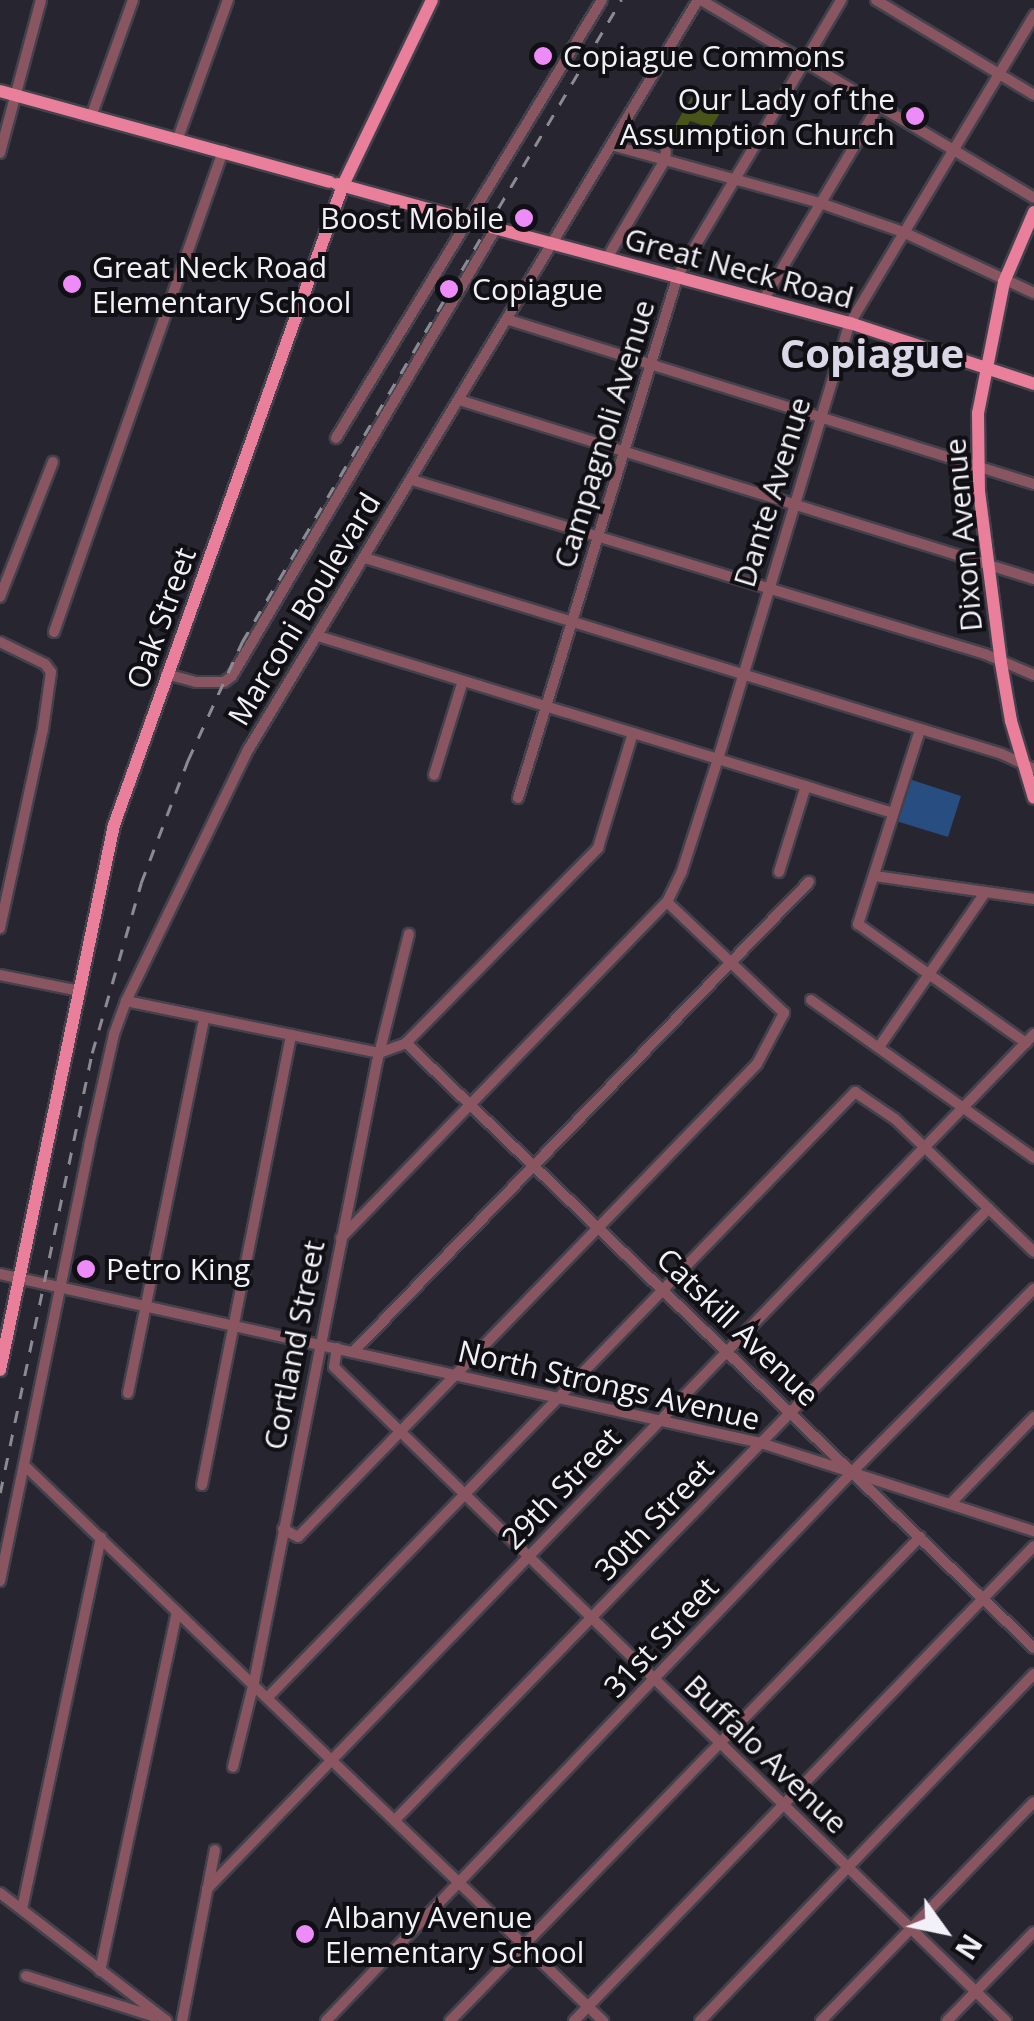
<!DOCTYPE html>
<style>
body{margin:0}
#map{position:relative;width:1034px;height:2021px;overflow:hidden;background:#272530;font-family:"Open Sans",sans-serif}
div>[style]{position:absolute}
.green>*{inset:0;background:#495419}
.water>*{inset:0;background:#284d81}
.roads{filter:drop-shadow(2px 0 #43424c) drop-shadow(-2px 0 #43424c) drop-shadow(0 2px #43424c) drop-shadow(0 -2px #43424c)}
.minor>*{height:10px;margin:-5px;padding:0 5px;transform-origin:5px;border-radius:5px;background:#895561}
.major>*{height:12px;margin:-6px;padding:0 6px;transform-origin:6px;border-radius:6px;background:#ea7f9b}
.rail>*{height:2.5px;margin-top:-1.25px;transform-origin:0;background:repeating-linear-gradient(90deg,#8c8a93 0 12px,transparent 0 24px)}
.dots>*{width:28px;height:28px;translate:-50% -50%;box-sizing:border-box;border:5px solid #0f0f14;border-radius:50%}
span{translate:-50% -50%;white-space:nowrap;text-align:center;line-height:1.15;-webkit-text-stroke:8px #0f0f14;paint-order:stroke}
.poi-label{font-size:30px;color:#f2f1f8}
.left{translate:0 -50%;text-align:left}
.right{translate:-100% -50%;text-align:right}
.street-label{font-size:30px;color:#f2f1f8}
.district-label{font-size:40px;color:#dad8e6;font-weight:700}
.north{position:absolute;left:894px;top:1881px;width:100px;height:100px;-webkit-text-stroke:8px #0f0f14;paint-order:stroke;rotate:123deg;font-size:28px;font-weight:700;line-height:40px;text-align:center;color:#f2f1f8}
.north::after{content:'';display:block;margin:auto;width:35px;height:45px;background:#f2f1f8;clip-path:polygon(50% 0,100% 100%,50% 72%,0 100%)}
</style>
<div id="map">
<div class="green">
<i style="clip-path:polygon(695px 91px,723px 108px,711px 128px,690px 121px,669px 157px,659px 153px)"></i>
</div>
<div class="water">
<i style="clip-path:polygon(909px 779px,961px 796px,948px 837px,896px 821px)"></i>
</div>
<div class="roads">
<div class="minor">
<i style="left:701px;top:0;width:387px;rotate:30.7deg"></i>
<i style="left:876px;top:0;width:184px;rotate:31deg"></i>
<i style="left:92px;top:114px;width:121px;rotate:-70.2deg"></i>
<i style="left:178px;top:138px;width:147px;rotate:-70.1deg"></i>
<i style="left:611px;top:145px;width:217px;rotate:15.5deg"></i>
<i style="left:820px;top:203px;width:88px;rotate:19.3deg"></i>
<i style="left:903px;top:232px;width:145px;rotate:25deg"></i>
<i style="left:0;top:153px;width:158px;rotate:-75deg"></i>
<i style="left:607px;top:258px;width:114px;rotate:-59.4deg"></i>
<i style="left:665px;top:160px;width:9px;rotate:-84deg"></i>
<i style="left:764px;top:299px;width:224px;rotate:-59.4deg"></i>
<i style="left:509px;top:320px;width:550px;rotate:17.35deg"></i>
<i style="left:459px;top:400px;width:602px;rotate:17.29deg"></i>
<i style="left:336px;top:438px;width:512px;rotate:-58.73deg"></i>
<i style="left:412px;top:480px;width:599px;rotate:16.89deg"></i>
<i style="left:985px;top:654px;width:53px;rotate:23.2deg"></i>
<i style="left:365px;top:558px;width:666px;rotate:17.1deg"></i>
<i style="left:1002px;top:754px;width:35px;rotate:25deg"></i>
<i style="left:0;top:597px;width:145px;rotate:-68.6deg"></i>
<i style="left:54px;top:632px;width:510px;rotate:-70.64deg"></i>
<i style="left:318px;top:636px;width:602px;rotate:17.11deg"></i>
<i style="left:0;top:642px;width:50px;rotate:26.1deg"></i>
<i style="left:45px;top:664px;width:10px;rotate:53deg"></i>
<i style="left:51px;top:672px;width:58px;rotate:98deg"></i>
<i style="left:43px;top:729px;width:204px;rotate:102.2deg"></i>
<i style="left:166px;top:674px;width:31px;rotate:15deg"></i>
<i style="left:196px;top:682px;width:28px"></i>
<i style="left:224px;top:682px;width:10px;rotate:-37deg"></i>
<i style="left:232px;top:676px;width:520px;rotate:-59.49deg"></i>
<i style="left:920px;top:730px;width:204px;rotate:107.7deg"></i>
<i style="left:858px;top:924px;width:206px;rotate:35.3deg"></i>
<i style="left:434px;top:775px;width:98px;rotate:-72.9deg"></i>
<i style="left:518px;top:798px;width:547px;rotate:-72.99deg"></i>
<i style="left:678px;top:275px;width:320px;rotate:-59.3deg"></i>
<i style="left:779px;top:872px;width:90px;rotate:-72.6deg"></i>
<i style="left:875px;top:876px;width:161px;rotate:8.2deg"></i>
<i style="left:0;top:975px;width:82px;rotate:11.3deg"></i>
<i style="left:811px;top:1000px;width:273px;rotate:35.3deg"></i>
<i style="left:126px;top:1001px;width:258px;rotate:11.6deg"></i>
<i style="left:379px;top:1053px;width:29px;rotate:-20deg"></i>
<i style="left:406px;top:1043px;width:274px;rotate:-45.4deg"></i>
<i style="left:598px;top:848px;width:120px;rotate:-73.1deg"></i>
<i style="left:406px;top:1043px;width:872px;rotate:43.93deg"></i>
<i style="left:879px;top:1047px;width:187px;rotate:-55.5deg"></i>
<i style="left:341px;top:1238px;width:468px;rotate:-45.9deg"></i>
<i style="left:667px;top:902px;width:34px;rotate:-64deg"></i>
<i style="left:682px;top:871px;width:118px;rotate:-72.2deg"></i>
<i style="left:718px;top:759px;width:456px;rotate:-73.2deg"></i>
<i style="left:850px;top:323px;width:359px;rotate:-59.1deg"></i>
<i style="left:0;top:1274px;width:780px;rotate:12.52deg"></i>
<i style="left:761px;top:1443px;width:287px;rotate:17.9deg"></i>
<i style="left:337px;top:1348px;width:19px;rotate:99deg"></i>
<i style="left:334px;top:1367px;width:938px;rotate:44.22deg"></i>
<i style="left:353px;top:1352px;width:655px;rotate:-45.87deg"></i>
<i style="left:128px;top:1393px;width:383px;rotate:-78.5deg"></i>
<i style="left:24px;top:1465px;width:803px;rotate:43.84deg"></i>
<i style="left:202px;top:1485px;width:459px;rotate:-78.8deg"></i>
<i style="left:952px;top:1502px;width:118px;rotate:-46deg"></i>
<i style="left:283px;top:1529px;width:17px;rotate:28deg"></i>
<i style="left:298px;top:1537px;width:659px;rotate:-45.86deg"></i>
<i style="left:757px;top:1064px;width:58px;rotate:-62.1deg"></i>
<i style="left:784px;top:1013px;width:161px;rotate:-136.5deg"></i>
<i style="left:0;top:1581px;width:444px;rotate:-78.4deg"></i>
<i style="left:89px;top:1146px;width:115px;rotate:-77.4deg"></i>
<i style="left:114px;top:1034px;width:35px;rotate:-70deg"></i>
<i style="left:126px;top:1001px;width:279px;rotate:-64.1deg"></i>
<i style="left:248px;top:750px;width:875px;rotate:-59.04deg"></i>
<i style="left:269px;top:1696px;width:842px;rotate:-45.87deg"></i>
<i style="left:855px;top:1092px;width:48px;rotate:34deg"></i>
<i style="left:895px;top:1119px;width:192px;rotate:43.7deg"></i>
<i style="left:233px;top:1767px;width:88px;rotate:-76.1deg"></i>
<i style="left:254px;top:1682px;width:632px;rotate:-78.78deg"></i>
<i style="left:377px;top:1062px;width:132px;rotate:-76deg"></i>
<i style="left:396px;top:1819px;width:851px;rotate:-45.86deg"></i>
<i style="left:207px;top:1889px;width:1190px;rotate:-45.95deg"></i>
<i style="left:0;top:1893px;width:210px;rotate:37.5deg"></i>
<i style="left:22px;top:1909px;width:380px;rotate:-78deg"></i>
<i style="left:100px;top:1971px;width:367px;rotate:-77.9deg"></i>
<i style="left:26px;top:1976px;width:135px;rotate:17.6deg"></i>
<i style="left:182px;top:2021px;width:174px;rotate:-79.1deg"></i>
<i style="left:326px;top:2021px;width:762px;rotate:-46.22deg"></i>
<i style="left:853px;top:1471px;width:257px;rotate:-45.2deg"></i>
<i style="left:450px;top:2021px;width:675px;rotate:-45.84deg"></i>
<i style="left:574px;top:2021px;width:661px;rotate:-45.92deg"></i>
<i style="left:700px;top:2021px;width:482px;rotate:-46.1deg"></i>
<i style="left:821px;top:2021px;width:305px;rotate:-45.8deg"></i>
<i style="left:947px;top:2021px;width:124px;rotate:-45.7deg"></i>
</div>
<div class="major">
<i style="left:0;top:91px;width:342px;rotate:15.4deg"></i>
<i style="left:337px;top:184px;width:147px;rotate:15.4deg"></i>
<i style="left:1034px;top:212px;width:76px;rotate:113.2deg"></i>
<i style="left:1004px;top:282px;width:134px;rotate:101.2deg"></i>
<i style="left:978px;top:413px;width:78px;rotate:89.3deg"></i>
<i style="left:979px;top:491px;width:173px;rotate:82.7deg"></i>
<i style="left:1001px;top:663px;width:59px;rotate:80.2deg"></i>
<i style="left:1011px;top:721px;width:80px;rotate:73.4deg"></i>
<i style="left:487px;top:226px;width:376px;rotate:15deg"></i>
<i style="left:850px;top:323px;width:194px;rotate:18.3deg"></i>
<i style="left:0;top:1370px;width:557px;rotate:-78.19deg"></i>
<i style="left:114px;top:825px;width:680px;rotate:-70.31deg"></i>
<i style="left:343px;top:185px;width:205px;rotate:-64.3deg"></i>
</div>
</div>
<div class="rail">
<i style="left:0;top:1493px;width:450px;rotate:-78.2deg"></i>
<i style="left:92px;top:1053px;width:177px;rotate:-73.9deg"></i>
<i style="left:141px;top:883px;width:132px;rotate:-69.1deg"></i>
<i style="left:188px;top:760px;width:130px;rotate:-65.4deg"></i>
<i style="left:242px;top:642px;width:746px;rotate:-59.44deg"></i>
</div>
<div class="dots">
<i style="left:543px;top:56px;background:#ed8cf9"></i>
<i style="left:915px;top:116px;background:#ed8cf9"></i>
<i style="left:524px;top:218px;background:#ed8cf9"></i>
<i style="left:72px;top:284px;background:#ed8cf9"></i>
<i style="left:449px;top:289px;background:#ed8cf9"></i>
<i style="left:86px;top:1269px;background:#ed8cf9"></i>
<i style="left:305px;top:1934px;background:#ed8cf9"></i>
</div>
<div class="poi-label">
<span class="left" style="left:563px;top:56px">Copiague Commons</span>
<span class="right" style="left:895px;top:116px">Our Lady of the<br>Assumption Church</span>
<span class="right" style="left:504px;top:218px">Boost Mobile</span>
<span class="left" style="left:92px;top:284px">Great Neck Road<br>Elementary School</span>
<span class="left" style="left:472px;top:289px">Copiague</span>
<span class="left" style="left:106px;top:1269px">Petro King</span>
<span class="left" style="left:325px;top:1934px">Albany Avenue<br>Elementary School</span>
</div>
<div class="street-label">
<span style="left:739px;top:268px;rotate:15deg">Great Neck Road</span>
<span style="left:604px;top:434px;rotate:-73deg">Campagnoli Avenue</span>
<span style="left:772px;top:492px;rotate:-73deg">Dante Avenue</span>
<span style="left:963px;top:535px;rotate:-95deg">Dixon Avenue</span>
<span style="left:304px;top:609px;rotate:-59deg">Marconi Boulevard</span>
<span style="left:161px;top:618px;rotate:-70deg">Oak Street</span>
<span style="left:738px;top:1327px;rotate:44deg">Catskill Avenue</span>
<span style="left:294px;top:1345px;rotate:-79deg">Cortland Street</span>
<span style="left:609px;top:1385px;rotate:13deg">North Strongs Avenue</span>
<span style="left:561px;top:1488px;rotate:-46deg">29th Street</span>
<span style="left:654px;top:1519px;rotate:-46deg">30th Street</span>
<span style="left:661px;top:1637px;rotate:-47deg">31st Street</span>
<span style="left:766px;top:1754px;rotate:44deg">Buffalo Avenue</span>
</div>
<div class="district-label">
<span style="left:872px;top:353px">Copiague</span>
</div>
<div class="north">N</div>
</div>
